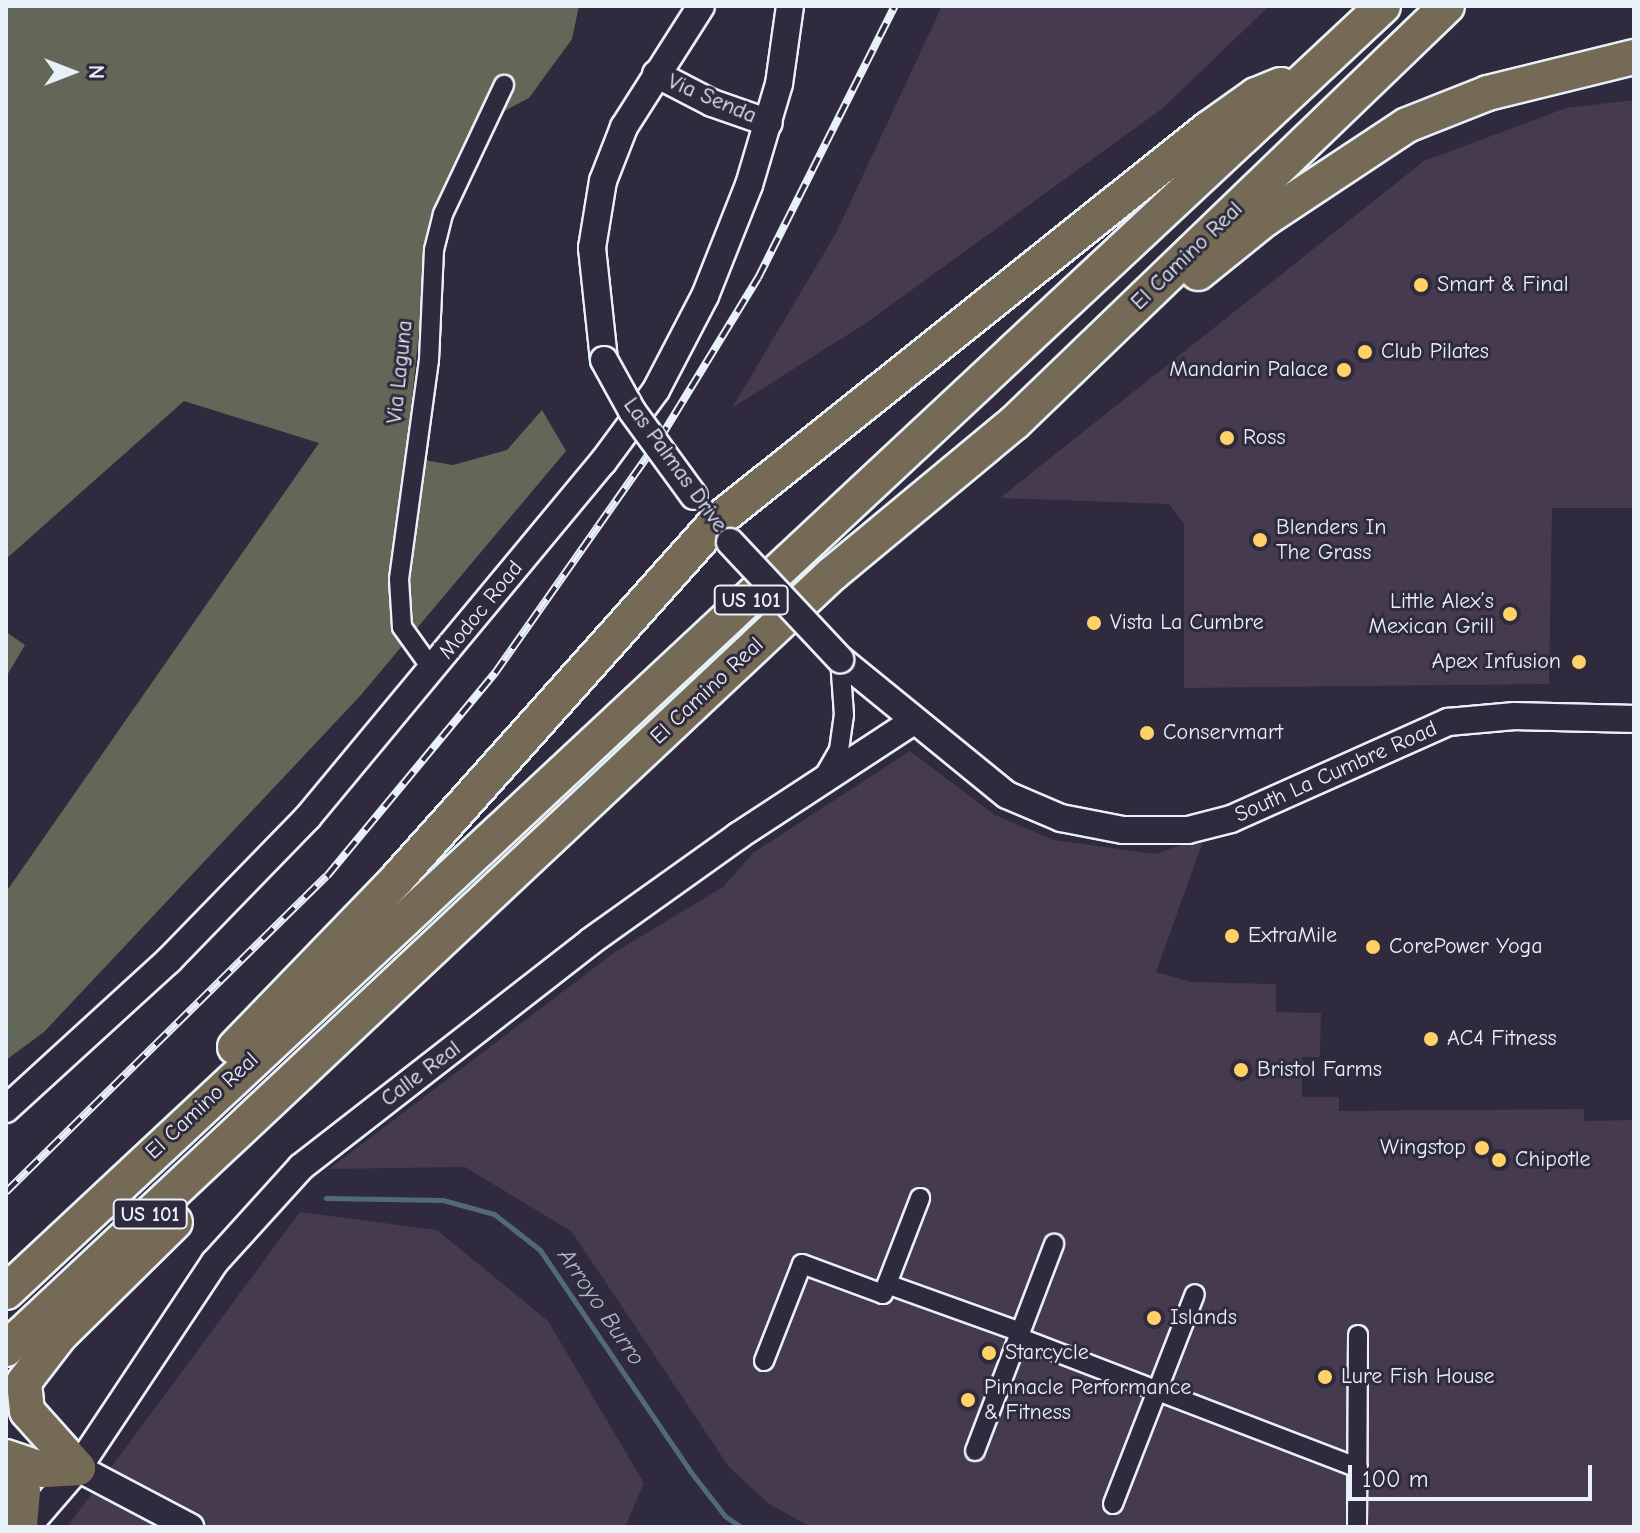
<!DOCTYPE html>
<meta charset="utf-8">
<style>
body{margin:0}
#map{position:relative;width:1640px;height:1533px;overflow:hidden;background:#2f2a3d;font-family:"Comic Neue",sans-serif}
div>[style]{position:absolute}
.built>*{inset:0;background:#453a4e}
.green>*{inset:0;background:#646657}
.stream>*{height:5px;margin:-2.5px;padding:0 2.5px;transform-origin:2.5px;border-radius:2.5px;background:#52697c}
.roads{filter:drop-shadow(2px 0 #e8f1f8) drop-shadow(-2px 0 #e8f1f8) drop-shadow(0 2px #e8f1f8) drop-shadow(0 -2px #e8f1f8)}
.street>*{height:18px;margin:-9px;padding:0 9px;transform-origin:9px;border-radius:9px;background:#2f2a3d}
.secondary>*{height:26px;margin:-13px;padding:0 13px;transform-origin:13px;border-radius:13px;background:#2f2a3d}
.highway>*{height:34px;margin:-17px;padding:0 17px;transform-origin:17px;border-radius:17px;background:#756a55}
.rail>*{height:8px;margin-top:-4px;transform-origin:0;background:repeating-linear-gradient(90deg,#2f2a3d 0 15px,#e8f1f8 0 30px);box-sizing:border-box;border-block:2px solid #e8f1f8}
.bridges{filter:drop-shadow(2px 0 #e8f1f8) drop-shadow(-2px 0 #e8f1f8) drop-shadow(0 2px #e8f1f8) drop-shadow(0 -2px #e8f1f8)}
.secondary-bridge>*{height:26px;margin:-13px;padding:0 13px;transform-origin:13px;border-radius:13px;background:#2f2a3d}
.dots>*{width:22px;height:22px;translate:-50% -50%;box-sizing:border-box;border:4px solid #2f2a3d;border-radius:50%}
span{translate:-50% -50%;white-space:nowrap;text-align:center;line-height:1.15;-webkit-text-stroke:6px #2f2a3d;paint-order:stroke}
.shield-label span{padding:2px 6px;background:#2f2a3d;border:2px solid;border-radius:6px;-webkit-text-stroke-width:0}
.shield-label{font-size:20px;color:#e8f1f8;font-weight:700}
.street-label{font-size:22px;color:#e8f1f8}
.poi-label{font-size:22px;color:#e8f1f8}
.left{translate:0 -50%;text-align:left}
.right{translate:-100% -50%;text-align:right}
.water-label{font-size:24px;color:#acbbc6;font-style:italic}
.frame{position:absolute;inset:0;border:8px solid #e8f1f8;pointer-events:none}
.north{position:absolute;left:32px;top:32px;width:80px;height:80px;-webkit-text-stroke:6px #2f2a3d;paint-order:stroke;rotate:90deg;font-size:22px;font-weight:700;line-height:32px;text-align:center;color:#e8f1f8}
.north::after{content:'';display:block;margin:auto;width:28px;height:36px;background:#e8f1f8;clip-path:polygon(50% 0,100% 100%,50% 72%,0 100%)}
.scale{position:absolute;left:1348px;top:1465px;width:244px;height:36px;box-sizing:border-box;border:4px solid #e8f1f8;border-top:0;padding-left:10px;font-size:24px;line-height:28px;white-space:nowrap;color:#e8f1f8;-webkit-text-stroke:6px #2f2a3d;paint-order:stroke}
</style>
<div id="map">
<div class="built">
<i style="clip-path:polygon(942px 6px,1269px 6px,1163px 108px,866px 323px,732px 408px,836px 233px)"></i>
<i style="clip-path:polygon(1634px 100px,1634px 508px,1552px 508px,1549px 684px,1184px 688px,1184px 524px,1169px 504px,1000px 498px,1424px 161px,1566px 108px)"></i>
<i style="clip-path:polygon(910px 751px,995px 815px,1054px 840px,1156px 854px,1205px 836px,1156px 972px,1192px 982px,1276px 984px,1276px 1012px,1321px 1013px,1320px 1057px,1302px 1057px,1302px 1097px,1339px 1097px,1339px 1111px,1584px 1109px,1584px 1121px,1634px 1120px,1634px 1527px,811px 1527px,769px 1504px,729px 1467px,572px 1232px,465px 1167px,329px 1169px,615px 952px,723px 887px,753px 853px)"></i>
<i style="clip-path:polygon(300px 1212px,437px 1230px,548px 1321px,644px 1483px,625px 1527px,67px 1527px)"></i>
</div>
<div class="green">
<i style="clip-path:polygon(6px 6px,579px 6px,572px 39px,529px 98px,483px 122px,427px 253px,406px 457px,453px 465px,507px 450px,542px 410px,566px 451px,360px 696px,44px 1032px,6px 1060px,6px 892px,319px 443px,184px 401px,6px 559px)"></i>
<i style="clip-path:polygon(6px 632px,25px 645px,6px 677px)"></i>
</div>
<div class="stream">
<i style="left:6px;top:1036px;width:5px;rotate:-11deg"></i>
<i style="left:326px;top:1198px;width:117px;rotate:1deg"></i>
<i style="left:443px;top:1200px;width:53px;rotate:15.4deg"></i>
<i style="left:494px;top:1214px;width:58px;rotate:38deg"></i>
<i style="left:540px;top:1250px;width:267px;rotate:55.8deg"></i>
<i style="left:690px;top:1471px;width:57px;rotate:52.1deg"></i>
<i style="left:725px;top:1516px;width:19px;rotate:35deg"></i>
</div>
<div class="roads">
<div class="street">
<i style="left:432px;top:669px;width:52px;rotate:-125.5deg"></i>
<i style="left:402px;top:627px;width:48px;rotate:-93.6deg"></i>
<i style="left:399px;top:579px;width:221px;rotate:-82.2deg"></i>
<i style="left:429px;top:360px;width:110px;rotate:-87.4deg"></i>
<i style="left:434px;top:250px;width:37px;rotate:-76deg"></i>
<i style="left:443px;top:214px;width:143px;rotate:-64.7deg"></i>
<i style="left:824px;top:776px;width:30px;rotate:-60deg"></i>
<i style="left:839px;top:750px;width:35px;rotate:-82deg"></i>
<i style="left:844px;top:715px;width:56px;rotate:-94.1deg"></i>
<i style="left:887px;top:1284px;width:141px;rotate:19.8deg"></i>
<i style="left:1020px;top:1338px;width:362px;rotate:21deg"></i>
<i style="left:764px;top:1361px;width:104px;rotate:-68.6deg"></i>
<i style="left:802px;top:1264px;width:86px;rotate:20.3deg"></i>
<i style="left:883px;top:1294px;width:103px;rotate:-68.9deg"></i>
<i style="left:975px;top:1451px;width:222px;rotate:-69.1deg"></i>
<i style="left:1113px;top:1504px;width:225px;rotate:-68.7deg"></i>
<i style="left:1357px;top:1527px;width:192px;rotate:-89.7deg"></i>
</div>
<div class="secondary">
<i style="left:656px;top:74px;width:63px;rotate:27.4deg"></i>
<i style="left:712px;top:103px;width:60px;rotate:19.3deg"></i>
<i style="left:604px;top:360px;width:113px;rotate:-96.1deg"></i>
<i style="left:592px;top:248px;width:68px;rotate:-80.7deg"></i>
<i style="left:603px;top:181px;width:58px;rotate:-68.7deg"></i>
<i style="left:624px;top:127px;width:143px;rotate:-57.5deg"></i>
<i style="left:840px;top:659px;width:215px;rotate:39.2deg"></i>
<i style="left:1007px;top:795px;width:59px;rotate:23.1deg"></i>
<i style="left:1061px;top:818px;width:63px;rotate:11deg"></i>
<i style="left:1123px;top:830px;width:65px"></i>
<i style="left:1188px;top:830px;width:44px;rotate:-14.3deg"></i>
<i style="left:1231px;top:819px;width:238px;rotate:-24.1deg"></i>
<i style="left:1448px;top:722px;width:67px;rotate:-5.1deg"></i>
<i style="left:1515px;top:716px;width:119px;rotate:1.4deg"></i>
<i style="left:6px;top:1109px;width:221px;rotate:-42.4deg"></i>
<i style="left:169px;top:960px;width:199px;rotate:-45.8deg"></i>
<i style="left:308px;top:817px;width:462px;rotate:-50.3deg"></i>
<i style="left:603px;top:462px;width:89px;rotate:-53.6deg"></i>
<i style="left:656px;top:390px;width:106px;rotate:-62.5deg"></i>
<i style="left:705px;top:296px;width:119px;rotate:-68.4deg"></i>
<i style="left:749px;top:185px;width:105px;rotate:-73.5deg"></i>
<i style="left:779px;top:84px;width:79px;rotate:-82deg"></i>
<i style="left:78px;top:1468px;width:127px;rotate:27.8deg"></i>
<i style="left:27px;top:1527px;width:78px;rotate:-49.2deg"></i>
<i style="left:78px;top:1468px;width:247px;rotate:-56.4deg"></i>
<i style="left:215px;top:1262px;width:128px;rotate:-47.8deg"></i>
<i style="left:301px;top:1167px;width:368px;rotate:-37.9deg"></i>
<i style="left:591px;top:941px;width:181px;rotate:-35.5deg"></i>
<i style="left:738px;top:836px;width:208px;rotate:-33.2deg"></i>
</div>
<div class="highway">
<i style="left:1198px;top:273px;width:86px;rotate:-38.9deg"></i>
<i style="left:1265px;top:219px;width:170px;rotate:-33.5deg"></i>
<i style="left:1407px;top:125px;width:87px;rotate:-21.6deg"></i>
<i style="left:1488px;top:93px;width:150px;rotate:-13.9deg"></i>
<i style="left:235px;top:1047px;width:235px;rotate:-46deg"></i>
<i style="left:398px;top:878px;width:479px;rotate:-48.2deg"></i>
<i style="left:717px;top:521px;width:628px;rotate:-38.6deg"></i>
<i style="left:1208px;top:129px;width:59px;rotate:-35.3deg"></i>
<i style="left:1256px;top:95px;width:27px;rotate:-22deg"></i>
<i style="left:6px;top:1292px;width:1884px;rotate:-43.04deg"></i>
<i style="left:6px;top:1349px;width:1133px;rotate:-43.18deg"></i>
<i style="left:832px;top:574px;width:236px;rotate:-39.7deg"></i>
<i style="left:1014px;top:423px;width:601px;rotate:-43.92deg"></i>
<i style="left:6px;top:1457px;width:40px;rotate:18.9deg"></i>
<i style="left:44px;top:1470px;width:34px;rotate:-3deg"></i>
<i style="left:78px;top:1468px;width:76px;rotate:-131.8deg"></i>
<i style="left:27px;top:1411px;width:29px;rotate:-96deg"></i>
<i style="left:24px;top:1382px;width:59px;rotate:-52.5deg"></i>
<i style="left:60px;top:1335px;width:161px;rotate:-44.5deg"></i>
<i style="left:6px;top:1472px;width:25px;rotate:48deg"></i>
<i style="left:23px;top:1491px;width:36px;rotate:95deg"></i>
</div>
</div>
<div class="rail">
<i style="left:6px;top:1192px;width:450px;rotate:-44.6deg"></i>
<i style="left:327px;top:876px;width:264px;rotate:-50.4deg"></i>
<i style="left:495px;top:673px;width:285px;rotate:-54.9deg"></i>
<i style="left:659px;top:440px;width:190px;rotate:-58.6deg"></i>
<i style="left:758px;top:278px;width:305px;rotate:-63.3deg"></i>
</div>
<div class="bridges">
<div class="secondary-bridge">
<i style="left:604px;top:360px;width:58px;rotate:61.2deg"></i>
<i style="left:632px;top:411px;width:105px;rotate:53.9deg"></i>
<i style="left:730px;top:542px;width:161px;rotate:46.8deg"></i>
</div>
</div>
<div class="dots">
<i style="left:1421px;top:285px;background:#ffd166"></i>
<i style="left:1365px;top:352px;background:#ffd166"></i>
<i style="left:1344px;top:370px;background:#ffd166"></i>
<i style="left:1227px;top:438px;background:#ffd166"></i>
<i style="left:1260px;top:540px;background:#ffd166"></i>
<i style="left:1510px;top:614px;background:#ffd166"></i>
<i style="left:1094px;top:623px;background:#ffd166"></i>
<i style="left:1579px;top:662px;background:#ffd166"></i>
<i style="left:1147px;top:733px;background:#ffd166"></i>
<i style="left:1232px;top:936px;background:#ffd166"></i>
<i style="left:1373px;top:947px;background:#ffd166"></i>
<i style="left:1431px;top:1039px;background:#ffd166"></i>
<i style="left:1241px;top:1070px;background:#ffd166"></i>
<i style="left:1482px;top:1148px;background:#ffd166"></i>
<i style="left:1499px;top:1160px;background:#ffd166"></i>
<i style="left:1154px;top:1318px;background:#ffd166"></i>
<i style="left:989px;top:1353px;background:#ffd166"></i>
<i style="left:1325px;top:1377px;background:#ffd166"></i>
<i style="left:968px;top:1400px;background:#ffd166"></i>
</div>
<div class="shield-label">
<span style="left:751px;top:600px">US 101</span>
<span style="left:150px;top:1214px">US 101</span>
</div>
<div class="street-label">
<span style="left:712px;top:99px;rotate:23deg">Via Senda</span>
<span style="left:1187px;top:256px;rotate:-44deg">El Camino Real</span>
<span style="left:400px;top:372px;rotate:-84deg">Via Laguna</span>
<span style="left:675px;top:465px;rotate:54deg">Las Palmas Drive</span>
<span style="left:481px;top:610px;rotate:-51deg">Modoc Road</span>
<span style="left:707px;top:691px;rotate:-43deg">El Camino Real</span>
<span style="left:1336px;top:772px;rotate:-24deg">South La Cumbre Road</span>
<span style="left:421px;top:1074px;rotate:-37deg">Calle Real</span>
<span style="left:202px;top:1106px;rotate:-43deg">El Camino Real</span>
</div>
<div class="poi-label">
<span class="left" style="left:1437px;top:285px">Smart &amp; Final</span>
<span class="left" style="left:1381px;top:352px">Club Pilates</span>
<span class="right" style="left:1328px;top:370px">Mandarin Palace</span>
<span class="left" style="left:1243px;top:438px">Ross</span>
<span class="left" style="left:1276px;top:540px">Blenders In<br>The Grass</span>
<span class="right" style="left:1494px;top:614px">Little Alex’s<br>Mexican Grill</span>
<span class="left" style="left:1110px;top:623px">Vista La Cumbre</span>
<span class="right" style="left:1561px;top:662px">Apex Infusion</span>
<span class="left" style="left:1163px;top:733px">Conservmart</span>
<span class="left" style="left:1248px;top:936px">ExtraMile</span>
<span class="left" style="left:1389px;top:947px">CorePower Yoga</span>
<span class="left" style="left:1447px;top:1039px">AC4 Fitness</span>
<span class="left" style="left:1257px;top:1070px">Bristol Farms</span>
<span class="right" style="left:1466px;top:1148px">Wingstop</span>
<span class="left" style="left:1515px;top:1160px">Chipotle</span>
<span class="left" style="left:1170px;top:1318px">Islands</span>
<span class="left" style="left:1005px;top:1353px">Starcycle</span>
<span class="left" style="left:1341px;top:1377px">Lure Fish House</span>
<span class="left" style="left:984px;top:1400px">Pinnacle Performance<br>&amp; Fitness</span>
</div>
<div class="water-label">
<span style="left:601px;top:1307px;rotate:56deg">Arroyo Burro</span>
</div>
<div class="frame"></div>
<div class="north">N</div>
<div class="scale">100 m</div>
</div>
